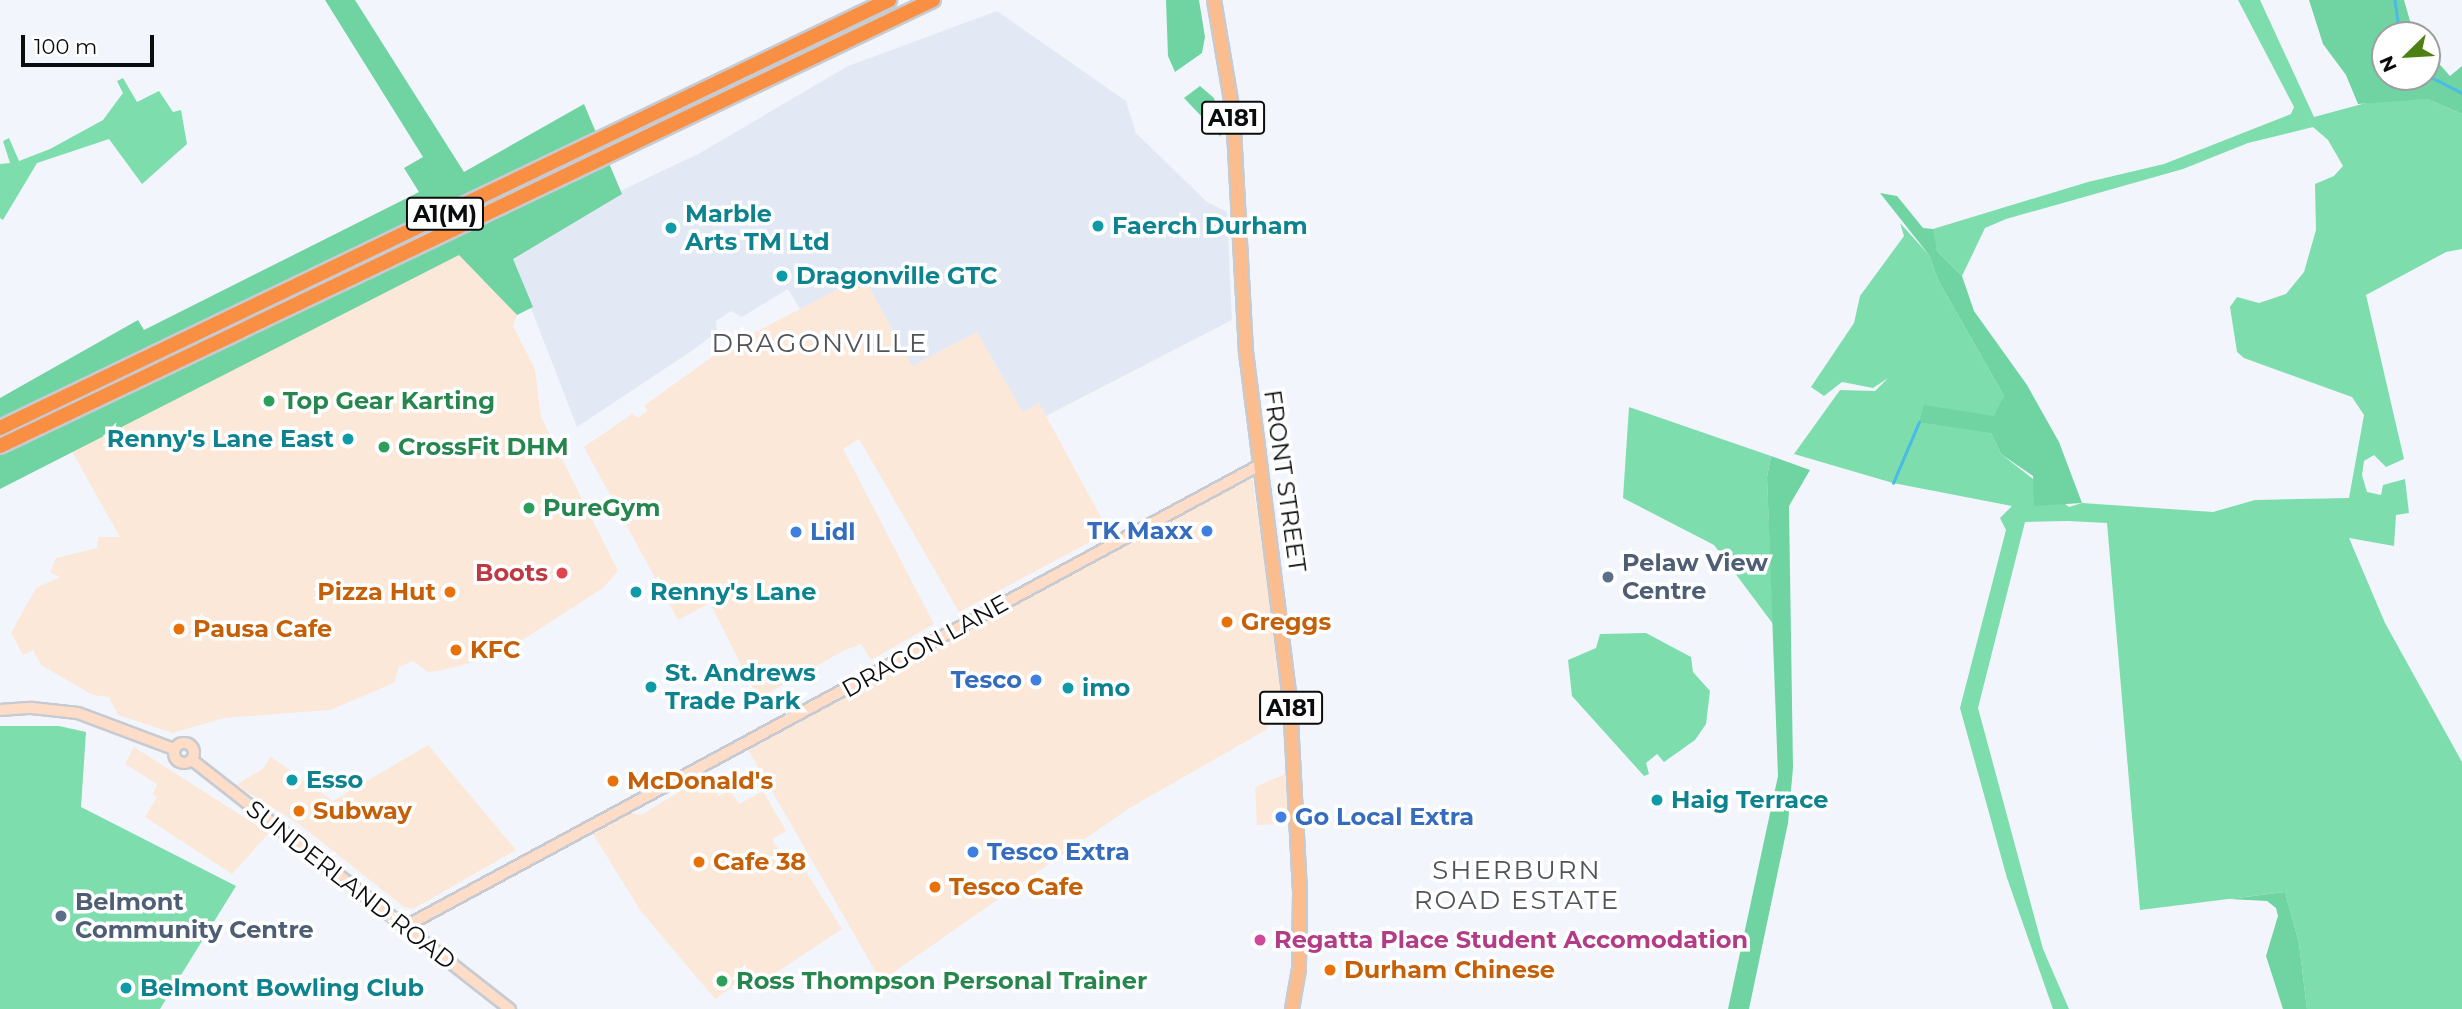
<!DOCTYPE html>
<style>
body{margin:0}
#map{position:relative;width:2462px;height:1009px;overflow:hidden;background:#f2f6fc;font-family:Montserrat,sans-serif}
div>[style]{position:absolute}
.commercial>*{inset:0;background:#fbe8d8}
.built>*{inset:0;background:#e2e9f5}
.green>*{inset:0;background:#7dddad}
.forest>*{inset:0;background:#6fd3a2}
.stream>*{height:2.5px;margin:-1.25px;padding:0 1.25px;transform-origin:1.25px;border-radius:1.25px;background:#4abae6}
.roads{filter:drop-shadow(2px 0 #c7cbd1) drop-shadow(-2px 0 #c7cbd1) drop-shadow(0 2px #c7cbd1) drop-shadow(0 -2px #c7cbd1)}
.secondary>*{height:10px;margin:-5px;padding:0 5px;transform-origin:5px;border-radius:5px;background:#fdddc7}
.secondary>.ring{margin:-5px;padding:0;box-sizing:content-box;background:none;border:10px solid #fdddc7;border-radius:50%}
.primary>*{height:12px;margin:-6px;padding:0 6px;transform-origin:6px;border-radius:6px;background:#fbbc8e}
.highway>*{height:14px;margin:-7px;padding:0 7px;transform-origin:7px;border-radius:7px;background:#f88f43}
.dots>*{width:19px;height:19px;translate:-50% -50%;box-sizing:border-box;border:4px solid #fff;border-radius:50%}
span{translate:-50% -50%;white-space:nowrap;text-align:center;line-height:1.15;-webkit-text-stroke:7px #fff;paint-order:stroke}
.shield-label span{padding:2px 5px;background:#fff;border:2px solid;border-radius:5px;-webkit-text-stroke-width:0}
.shield-label{font-size:23px;color:#0b0c0e;font-weight:700}
.culture-label{font-size:24px;color:#0d838f;font-weight:700}
.left{translate:0 -50%;text-align:left}
.right{translate:-100% -50%;text-align:right}
.leisure-label{font-size:24px;color:#27864d;font-weight:700}
.street-label{font-size:24px;color:#0b0c0e}
.shop-label{font-size:24px;color:#366cbe;font-weight:700}
.service-label{font-size:24px;color:#4e5e75;font-weight:700}
.health-label{font-size:24px;color:#be3a42;font-weight:700}
.food-label{font-size:24px;color:#c56008;font-weight:700}
.hotel-label{font-size:24px;color:#b23c85;font-weight:700}
.neighbourhood-label{font-size:26px;color:#505358;letter-spacing:2px}
.north{position:absolute;left:2371px;top:21px;width:70px;height:70px;box-sizing:border-box;background:#fff;border:2px solid #9d9e9f;border-radius:50%;rotate:246deg;font-size:19px;font-weight:700;line-height:28px;text-align:center;color:#0b0c0e}
.north::after{content:'';display:block;margin:auto;width:24px;height:32px;background:#4d8013;clip-path:polygon(50% 0,100% 100%,50% 72%,0 100%)}
.scale{position:absolute;left:21px;top:35px;width:133px;height:32px;box-sizing:border-box;border:4px solid #0b0c0e;border-top:0;padding-left:9px;font-size:21px;line-height:24px;white-space:nowrap;color:#0b0c0e;-webkit-text-stroke:5px #fff;paint-order:stroke}
</style>
<div id="map">
<div class="commercial">
<i style="clip-path:polygon(460px 254px,517px 315px,513px 326px,535px 369px,541px 417px,618px 571px,603px 588px,496px 657px,438px 671px,428px 672px,413px 661px,399px 667px,394px 683px,330px 710px,224px 718px,173px 733px,118px 715px,109px 697px,93px 695px,41px 665px,33px 650px,23px 655px,11px 633px,36px 588px,60px 577px,50px 572px,56px 558px,97px 548px,98px 537px,120px 537px,71px 450px)"></i>
<i style="clip-path:polygon(863px 276px,912px 366px,977px 332px,1023px 411px,1039px 403px,1109px 532px,959px 612px,859px 439px,843px 449px,934px 624px,871px 660px,861px 644px,843px 651px,758px 699px,710px 603px,678px 620px,584px 447px,632px 414px,638px 418px,647px 411px,645px 405px,723px 349px)"></i>
<i style="clip-path:polygon(1251px 469px,1284px 698px,1266px 730px,1128px 809px,881px 981px,746px 746px)"></i>
<i style="clip-path:polygon(428px 745px,516px 850px,413px 909px,404px 907px,299px 824px,236px 785px,264px 768px,270px 756px,333px 801px)"></i>
<i style="clip-path:polygon(134px 747px,269px 833px,232px 874px,145px 817px,157px 797px,153px 794px,157px 784px,125px 764px)"></i>
<i style="clip-path:polygon(1285px 774px,1289px 824px,1257px 825px,1255px 787px)"></i>
<i style="clip-path:polygon(705px 776px,719px 796px,730px 790px,739px 804px,763px 791px,786px 831px,772px 839px,784px 858px,800px 862px,842px 929px,750px 990px,743px 980px,715px 999px,640px 910px,593px 834px,631px 813px,641px 815px)"></i>
</div>
<div class="built">
<i style="clip-path:polygon(997px 11px,1126px 101px,1136px 133px,1207px 202px,1227px 212px,1232px 320px,1046px 416px,1039px 403px,1023px 412px,977px 332px,912px 366px,863px 276px,800px 309px,788px 289px,742px 317px,731px 311px,716px 321px,717px 332px,693px 350px,577px 427px,512px 259px,620px 191px,700px 153px,848px 66px)"></i>
</div>
<div class="green">
<i style="clip-path:polygon(2238px 0,2260px 0,2314px 117px,2377px 100px,2427px 99px,2462px 114px,2462px 249px,2446px 252px,2366px 295px,2404px 459px,2386px 467px,2374px 455px,2364px 461px,2362px 475px,2367px 492px,2381px 495px,2383px 485px,2405px 479px,2409px 513px,2396px 515px,2394px 546px,2349px 538px,2385px 623px,2462px 762px,2462px 1009px,2307px 1009px,2299px 943px,2285px 892px,2140px 910px,2107px 523px,2068px 521px,2025px 522px,1978px 708px,2043px 949px,2069px 1009px,2053px 1009px,2007px 878px,1960px 708px,2006px 530px,2000px 518px,2012px 506px,1893px 483px,1794px 454px,1840px 390px,1875px 391px,1888px 378px,1873px 388px,1842px 382px,1824px 396px,1811px 387px,1854px 323px,1860px 296px,1904px 236px,1900px 223px,1929px 255px,1938px 280px,2004px 396px,1991px 433px,2001px 454px,2069px 507px,2082px 503px,2213px 512px,2255px 500px,2349px 498px,2364px 415px,2352px 397px,2244px 358px,2237px 352px,2230px 307px,2237px 297px,2259px 303px,2286px 294px,2304px 272px,2316px 230px,2315px 184px,2334px 176px,2343px 166px,2328px 140px,2313px 127px,2248px 143px,2183px 169px,2006px 219px,1985px 228px,1962px 276px,1937px 251px,1933px 236px,1933px 229px,2088px 182px,2164px 164px,2291px 114px,2294px 107px)"></i>
<i style="clip-path:polygon(123px 78px,137px 102px,159px 91px,173px 112px,181px 110px,187px 144px,142px 184px,109px 139px,37px 163px,3px 220px,0 218px,0 164px,10px 163px,3px 141px,9px 138px,19px 161px,50px 149px,103px 120px,123px 93px,117px 81px)"></i>
<i style="clip-path:polygon(1629px 407px,1771px 456px,1767px 477px,1773px 624px,1714px 545px,1623px 498px)"></i>
<i style="clip-path:polygon(1646px 633px,1691px 657px,1693px 672px,1710px 691px,1706px 724px,1695px 740px,1664px 762px,1657px 754px,1646px 763px,1649px 774px,1644px 776px,1572px 696px,1568px 660px,1596px 648px,1600px 634px)"></i>
<i style="clip-path:polygon(0 726px,59px 726px,86px 732px,81px 807px,236px 886px,160px 1009px,0 1009px)"></i>
</div>
<div class="forest">
<i style="clip-path:polygon(325px 0,355px 0,464px 172px,584px 104px,622px 194px,513px 259px,533px 307px,517px 315px,459px 255px,0 489px,0 398px,138px 320px,144px 330px,419px 192px,404px 168px,423px 157px)"></i>
<i style="clip-path:polygon(1166px 0,1199px 0,1205px 37px,1202px 53px,1175px 72px,1168px 56px)"></i>
<i style="clip-path:polygon(2309px 0,2404px 0,2414px 35px,2385px 35px,2385px 77px,2427px 77px,2427px 50px,2450px 76px,2462px 66px,2462px 114px,2427px 99px,2358px 104px,2346px 75px,2323px 44px)"></i>
<i style="clip-path:polygon(1200px 86px,1214px 98px,1221px 137px,1184px 98px)"></i>
<i style="clip-path:polygon(1880px 193px,1897px 196px,1923px 228px,1933px 229px,1937px 251px,1962px 276px,1974px 311px,2027px 385px,2059px 442px,2082px 503px,2034px 506px,2033px 476px,2001px 454px,1991px 433px,1919px 422px,1924px 405px,1994px 416px,2004px 396px,1938px 280px,1929px 255px)"></i>
<i style="clip-path:polygon(1771px 456px,1810px 470px,1789px 506px,1793px 768px,1788px 823px,1749px 1009px,1728px 1009px,1778px 776px,1767px 477px)"></i>
<i style="clip-path:polygon(2285px 892px,2299px 943px,2307px 1009px,2283px 1009px,2266px 956px,2278px 916px,2276px 908px,2267px 901px,2229px 899px)"></i>
</div>
<div class="stream">
<i style="left:2395px;top:0;width:35px;rotate:82deg"></i>
<i style="left:2427px;top:75px;width:39px;rotate:27deg"></i>
<i style="left:1893px;top:483px;width:66px;rotate:-66.9deg"></i>
</div>
<div class="roads">
<div class="secondary">
<i style="left:0;top:710px;width:32px;rotate:-4deg"></i>
<i style="left:32px;top:708px;width:46px;rotate:6.2deg"></i>
<i style="left:78px;top:713px;width:103px;rotate:20.6deg"></i>
<i class="ring" style="left:174px;top:743px;width:10px;height:10px"></i>
<i style="left:192px;top:760px;width:404px;rotate:38.1deg"></i>
<i style="left:406px;top:926px;width:970px;rotate:-28.36deg"></i>
</div>
<div class="primary">
<i style="left:1214px;top:0;width:114px;rotate:80.4deg"></i>
<i style="left:1233px;top:112px;width:240px;rotate:86.9deg"></i>
<i style="left:1246px;top:352px;width:352px;rotate:82.8deg"></i>
<i style="left:1290px;top:701px;width:193px;rotate:87deg"></i>
<i style="left:1300px;top:894px;width:75px;rotate:90.8deg"></i>
<i style="left:1299px;top:969px;width:41px;rotate:99.9deg"></i>
</div>
<div class="highway">
<i style="left:0;top:428px;width:987px;rotate:-25.71deg"></i>
<i style="left:0;top:446px;width:1034px;rotate:-25.55deg"></i>
</div>
</div>
<div class="dots">
<i style="left:1098px;top:226px;background:#0f9aa8"></i>
<i style="left:671px;top:228px;background:#0f9aa8"></i>
<i style="left:782px;top:276px;background:#0f9aa8"></i>
<i style="left:269px;top:401px;background:#2e9e5b"></i>
<i style="left:348px;top:439px;background:#0f9aa8"></i>
<i style="left:384px;top:447px;background:#2e9e5b"></i>
<i style="left:529px;top:508px;background:#2e9e5b"></i>
<i style="left:1207px;top:531px;background:#3f7fe0"></i>
<i style="left:796px;top:532px;background:#3f7fe0"></i>
<i style="left:562px;top:573px;background:#e0444e"></i>
<i style="left:1608px;top:577px;background:#5c6f8a"></i>
<i style="left:450px;top:592px;background:#e8710a"></i>
<i style="left:636px;top:592px;background:#0f9aa8"></i>
<i style="left:1227px;top:622px;background:#e8710a"></i>
<i style="left:179px;top:629px;background:#e8710a"></i>
<i style="left:456px;top:650px;background:#e8710a"></i>
<i style="left:1036px;top:680px;background:#3f7fe0"></i>
<i style="left:651px;top:687px;background:#0f9aa8"></i>
<i style="left:1068px;top:688px;background:#0f9aa8"></i>
<i style="left:292px;top:780px;background:#0f9aa8"></i>
<i style="left:613px;top:781px;background:#e8710a"></i>
<i style="left:1657px;top:800px;background:#0f9aa8"></i>
<i style="left:299px;top:811px;background:#e8710a"></i>
<i style="left:1281px;top:817px;background:#3f7fe0"></i>
<i style="left:973px;top:852px;background:#3f7fe0"></i>
<i style="left:699px;top:862px;background:#e8710a"></i>
<i style="left:935px;top:887px;background:#e8710a"></i>
<i style="left:61px;top:916px;background:#5c6f8a"></i>
<i style="left:1260px;top:940px;background:#d1479c"></i>
<i style="left:1330px;top:970px;background:#e8710a"></i>
<i style="left:722px;top:981px;background:#2e9e5b"></i>
<i style="left:126px;top:988px;background:#0f9aa8"></i>
</div>
<div class="shield-label">
<span style="left:1233px;top:118px">A181</span>
<span style="left:445px;top:214px">A1(M)</span>
<span style="left:1291px;top:708px">A181</span>
</div>
<div class="culture-label">
<span class="left" style="left:685px;top:228px">Marble<br>Arts TM Ltd</span>
<span class="left" style="left:1112px;top:226px">Faerch Durham</span>
<span class="left" style="left:796px;top:276px">Dragonville GTC</span>
<span class="right" style="left:334px;top:439px">Renny's Lane East</span>
<span class="left" style="left:650px;top:592px">Renny's Lane</span>
<span class="left" style="left:665px;top:687px">St. Andrews<br>Trade Park</span>
<span class="left" style="left:1082px;top:688px">imo</span>
<span class="left" style="left:306px;top:780px">Esso</span>
<span class="left" style="left:1671px;top:800px">Haig Terrace</span>
<span class="left" style="left:140px;top:988px">Belmont Bowling Club</span>
</div>
<div class="leisure-label">
<span class="left" style="left:283px;top:401px">Top Gear Karting</span>
<span class="left" style="left:398px;top:447px">CrossFit DHM</span>
<span class="left" style="left:543px;top:508px">PureGym</span>
<span class="left" style="left:736px;top:981px">Ross Thompson Personal Trainer</span>
</div>
<div class="street-label">
<span style="left:1285px;top:481px;rotate:82deg">FRONT STREET</span>
<span style="left:925px;top:646px;rotate:-29deg">DRAGON LANE</span>
<span style="left:351px;top:885px;rotate:38deg">SUNDERLAND ROAD</span>
</div>
<div class="shop-label">
<span class="right" style="left:1193px;top:531px">TK Maxx</span>
<span class="left" style="left:810px;top:532px">Lidl</span>
<span class="right" style="left:1022px;top:680px">Tesco</span>
<span class="left" style="left:1295px;top:817px">Go Local Extra</span>
<span class="left" style="left:987px;top:852px">Tesco Extra</span>
</div>
<div class="service-label">
<span class="left" style="left:1622px;top:577px">Pelaw View<br>Centre</span>
<span class="left" style="left:75px;top:916px">Belmont<br>Community Centre</span>
</div>
<div class="health-label">
<span class="right" style="left:548px;top:573px">Boots</span>
</div>
<div class="food-label">
<span class="right" style="left:436px;top:592px">Pizza Hut</span>
<span class="left" style="left:1241px;top:622px">Greggs</span>
<span class="left" style="left:193px;top:629px">Pausa Cafe</span>
<span class="left" style="left:470px;top:650px">KFC</span>
<span class="left" style="left:627px;top:781px">McDonald's</span>
<span class="left" style="left:313px;top:811px">Subway</span>
<span class="left" style="left:713px;top:862px">Cafe 38</span>
<span class="left" style="left:949px;top:887px">Tesco Cafe</span>
<span class="left" style="left:1344px;top:970px">Durham Chinese</span>
</div>
<div class="hotel-label">
<span class="left" style="left:1274px;top:940px">Regatta Place Student Accomodation</span>
</div>
<div class="neighbourhood-label">
<span style="left:820px;top:344px">DRAGONVILLE</span>
<span style="left:1517px;top:886px">SHERBURN<br>ROAD ESTATE</span>
</div>
<div class="north">N</div>
<div class="scale">100 m</div>
</div>
